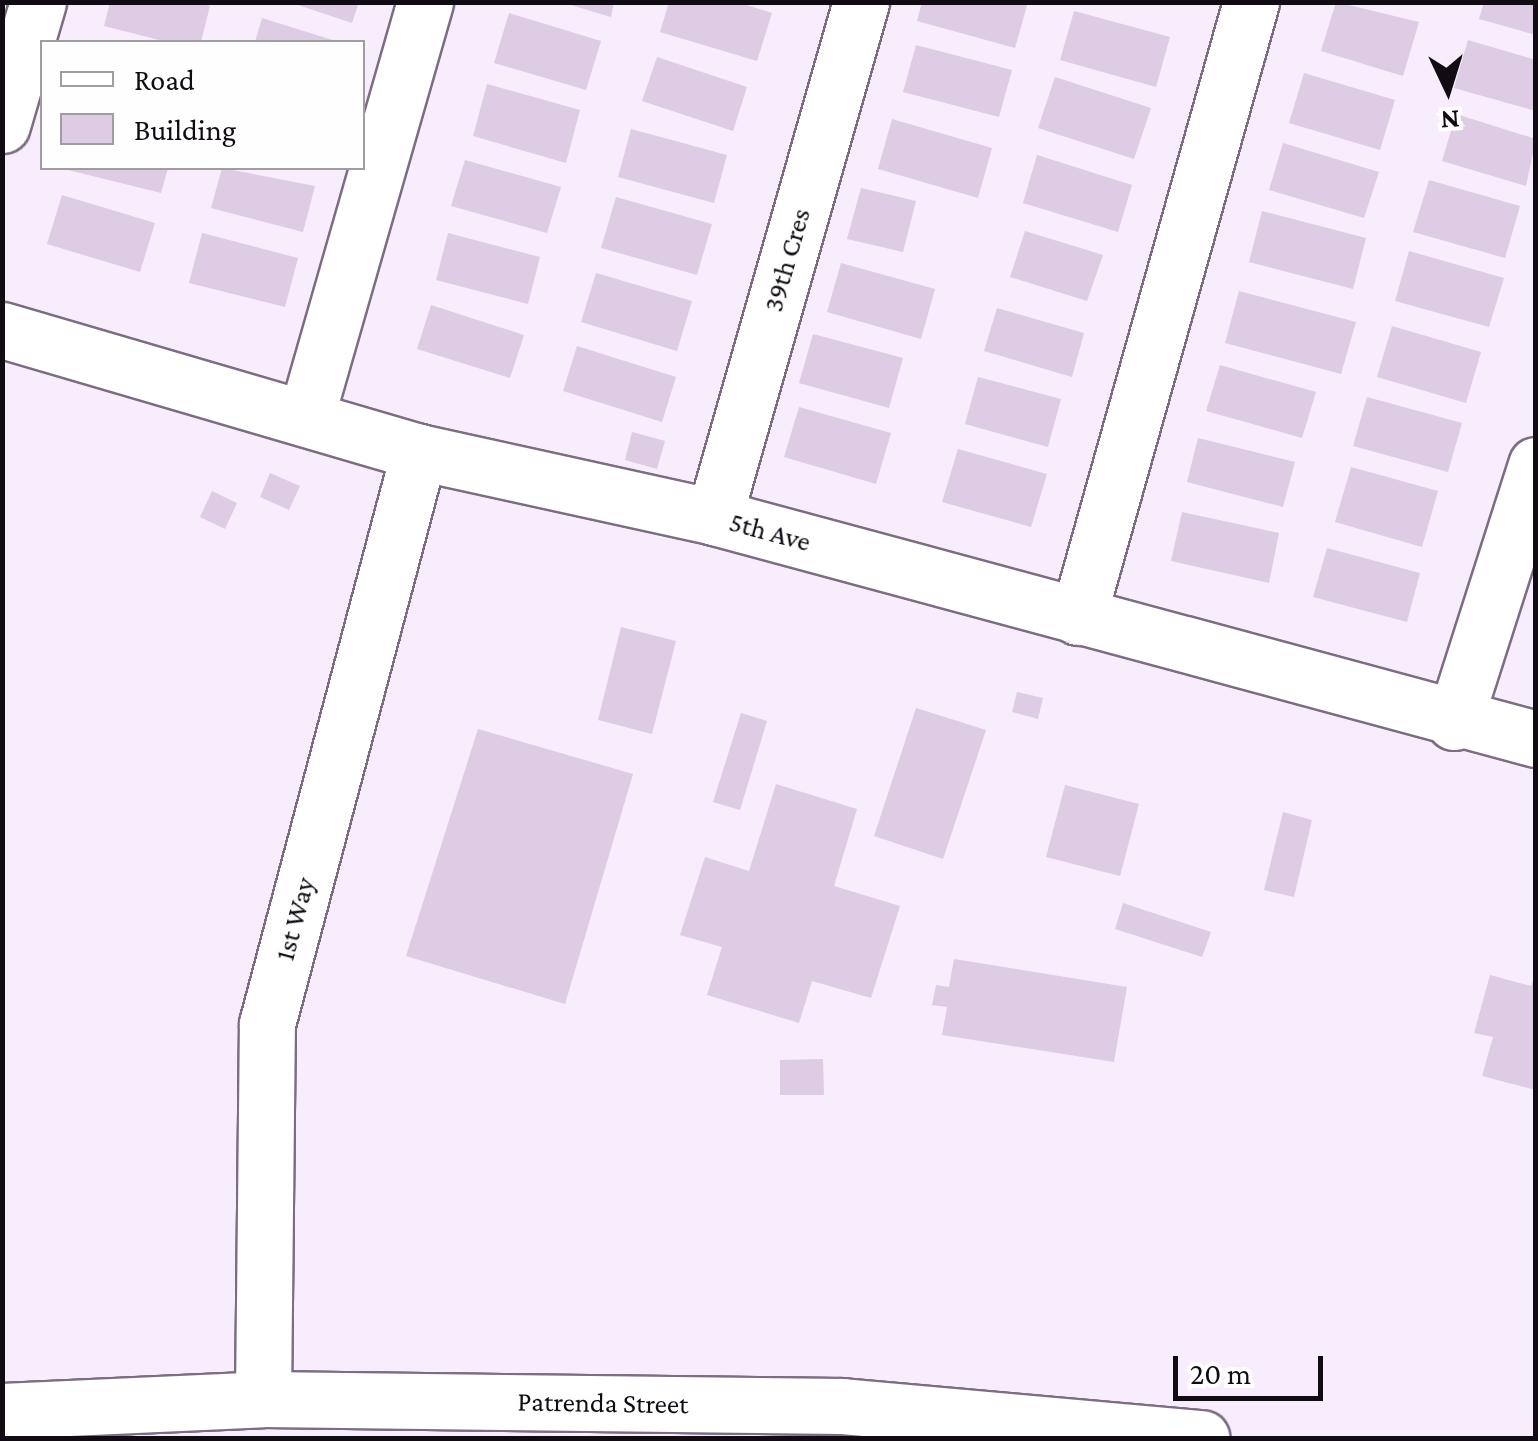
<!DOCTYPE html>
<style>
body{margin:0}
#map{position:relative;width:1538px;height:1441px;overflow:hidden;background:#f7edfc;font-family:"Crimson Pro",serif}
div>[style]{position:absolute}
.building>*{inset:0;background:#ddcce4}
.roads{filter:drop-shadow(2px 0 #7c6d83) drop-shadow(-2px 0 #7c6d83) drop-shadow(0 2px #7c6d83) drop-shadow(0 -2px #7c6d83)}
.minor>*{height:55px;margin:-27.5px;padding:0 27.5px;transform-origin:27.5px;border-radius:27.5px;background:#fff}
.tertiary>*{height:55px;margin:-27.5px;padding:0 27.5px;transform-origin:27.5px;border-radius:27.5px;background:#fff}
span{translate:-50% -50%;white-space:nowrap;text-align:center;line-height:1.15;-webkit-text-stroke:8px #fefefe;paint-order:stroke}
.street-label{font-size:28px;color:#110c14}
.frame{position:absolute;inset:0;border:5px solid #110c14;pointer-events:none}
.legend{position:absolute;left:40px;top:40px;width:325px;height:130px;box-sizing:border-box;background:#fefefe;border:2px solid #9f9da0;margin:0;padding:12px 18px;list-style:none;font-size:30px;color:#110c14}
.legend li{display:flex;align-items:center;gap:20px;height:50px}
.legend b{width:50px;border:2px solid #9f9da0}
.north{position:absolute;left:1398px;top:40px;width:100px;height:100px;-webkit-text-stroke:8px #fefefe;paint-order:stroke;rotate:176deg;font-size:28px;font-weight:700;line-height:40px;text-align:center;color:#110c14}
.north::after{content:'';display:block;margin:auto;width:35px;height:45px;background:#110c14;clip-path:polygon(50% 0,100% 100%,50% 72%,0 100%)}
.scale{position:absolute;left:1173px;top:1356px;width:150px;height:45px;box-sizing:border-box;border:5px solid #110c14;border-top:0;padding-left:12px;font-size:30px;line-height:35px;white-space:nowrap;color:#110c14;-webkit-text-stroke:8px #fefefe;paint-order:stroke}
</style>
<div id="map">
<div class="building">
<i style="clip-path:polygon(110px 2px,196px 2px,210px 6px,201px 42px,167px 42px,104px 26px)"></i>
<i style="clip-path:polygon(289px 2px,359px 2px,352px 23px)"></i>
<i style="clip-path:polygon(561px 2px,614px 2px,611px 17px)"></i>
<i style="clip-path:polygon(669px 2px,737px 2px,772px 13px,757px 61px,660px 32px)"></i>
<i style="clip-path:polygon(922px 2px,1028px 2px,1015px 48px,917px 21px)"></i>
<i style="clip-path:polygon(1336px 2px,1419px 22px,1403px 76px,1321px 51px)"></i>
<i style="clip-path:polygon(1484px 2px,1536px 2px,1536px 35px,1479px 19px)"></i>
<i style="clip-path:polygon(1074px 11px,1170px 37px,1156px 87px,1060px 60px)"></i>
<i style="clip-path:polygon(509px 13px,601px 41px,586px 90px,494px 63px)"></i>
<i style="clip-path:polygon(262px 18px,339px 42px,255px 42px)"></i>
<i style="clip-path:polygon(1468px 40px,1536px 60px,1536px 111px,1454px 88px)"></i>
<i style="clip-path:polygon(916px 45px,1012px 70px,999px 117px,903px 92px)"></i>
<i style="clip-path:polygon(657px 57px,747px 87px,733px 131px,642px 101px)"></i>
<i style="clip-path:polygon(1304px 73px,1395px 100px,1380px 150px,1289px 123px)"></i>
<i style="clip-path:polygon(1055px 77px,1151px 108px,1134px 159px,1038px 128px)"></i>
<i style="clip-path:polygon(487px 84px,580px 110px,566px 163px,473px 136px)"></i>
<i style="clip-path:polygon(1456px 114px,1536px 139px,1526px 186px,1442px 161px)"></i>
<i style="clip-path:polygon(892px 119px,992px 148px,978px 198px,878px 169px)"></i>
<i style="clip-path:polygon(631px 129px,727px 155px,714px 203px,618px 177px)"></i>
<i style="clip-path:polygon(1283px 143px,1379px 172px,1364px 218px,1269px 190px)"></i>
<i style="clip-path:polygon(1037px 155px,1132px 185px,1118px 232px,1023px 203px)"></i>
<i style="clip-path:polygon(465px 160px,561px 187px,547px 233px,451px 206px)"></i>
<i style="clip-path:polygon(60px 168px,168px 168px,161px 193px)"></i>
<i style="clip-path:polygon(222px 168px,315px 186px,303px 232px,211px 208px)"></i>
<i style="clip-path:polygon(1429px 180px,1520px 206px,1505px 258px,1413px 232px)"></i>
<i style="clip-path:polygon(861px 188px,916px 201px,903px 252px,847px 239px)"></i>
<i style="clip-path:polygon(62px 195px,155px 223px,140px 272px,47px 244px)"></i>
<i style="clip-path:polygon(616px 197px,712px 224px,697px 275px,601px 248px)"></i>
<i style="clip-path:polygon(1262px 211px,1366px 238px,1353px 289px,1249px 262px)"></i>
<i style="clip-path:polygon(1025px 231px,1103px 255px,1087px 301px,1010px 277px)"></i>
<i style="clip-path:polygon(202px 233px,298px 258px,285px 307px,189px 283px)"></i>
<i style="clip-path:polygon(448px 233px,540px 257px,528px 304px,436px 280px)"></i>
<i style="clip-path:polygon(1409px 251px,1504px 278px,1489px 327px,1395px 301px)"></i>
<i style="clip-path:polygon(841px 263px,935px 289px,921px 339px,827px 312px)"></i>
<i style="clip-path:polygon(596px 273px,692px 301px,677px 351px,581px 322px)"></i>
<i style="clip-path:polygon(1239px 291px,1356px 322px,1341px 374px,1225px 343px)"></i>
<i style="clip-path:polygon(431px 305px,524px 335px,510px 378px,417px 349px)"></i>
<i style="clip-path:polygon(997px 308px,1084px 333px,1072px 377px,984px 351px)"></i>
<i style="clip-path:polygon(1392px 326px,1481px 352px,1466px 403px,1377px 377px)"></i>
<i style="clip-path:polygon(813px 334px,903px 358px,889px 408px,799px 383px)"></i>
<i style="clip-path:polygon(577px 346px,676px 377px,662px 422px,563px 391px)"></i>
<i style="clip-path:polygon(1220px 365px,1316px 392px,1302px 438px,1206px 411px)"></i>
<i style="clip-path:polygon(978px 377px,1061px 399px,1048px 447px,965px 424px)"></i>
<i style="clip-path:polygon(1367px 397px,1462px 423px,1448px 472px,1353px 446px)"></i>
<i style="clip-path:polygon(799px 407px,891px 433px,876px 484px,784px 457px)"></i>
<i style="clip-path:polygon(632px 432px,665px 441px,657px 469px,625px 460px)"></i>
<i style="clip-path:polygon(1198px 438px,1295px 462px,1283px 507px,1187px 482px)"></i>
<i style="clip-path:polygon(958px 449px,1047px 474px,1031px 527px,942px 502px)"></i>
<i style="clip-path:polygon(1351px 467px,1438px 491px,1422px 547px,1335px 522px)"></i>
<i style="clip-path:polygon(270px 473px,300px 486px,289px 510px,260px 497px)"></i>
<i style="clip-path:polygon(212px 491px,237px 503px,225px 529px,200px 517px)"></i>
<i style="clip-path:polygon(1182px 512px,1279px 533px,1269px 583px,1171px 561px)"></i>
<i style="clip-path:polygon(1327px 548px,1420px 573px,1407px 622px,1313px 597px)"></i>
<i style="clip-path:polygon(621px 627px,676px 641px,652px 734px,598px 720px)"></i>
<i style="clip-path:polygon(1017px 692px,1043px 698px,1038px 719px,1012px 712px)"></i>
<i style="clip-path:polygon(916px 708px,986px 730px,943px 859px,874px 836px)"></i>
<i style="clip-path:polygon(741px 713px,767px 721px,740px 810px,713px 802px)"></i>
<i style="clip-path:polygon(478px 729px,633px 774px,565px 1004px,406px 956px)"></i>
<i style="clip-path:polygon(776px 784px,857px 809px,834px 886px,900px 906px,871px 998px,812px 981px,799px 1023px,707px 995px,722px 947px,680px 935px,705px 857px,749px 871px)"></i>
<i style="clip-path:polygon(1065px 785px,1139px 804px,1120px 876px,1046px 857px)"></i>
<i style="clip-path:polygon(1283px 812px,1312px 820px,1294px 897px,1264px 890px)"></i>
<i style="clip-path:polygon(1123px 903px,1211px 932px,1202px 957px,1115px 929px)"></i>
<i style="clip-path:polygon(954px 959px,1127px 987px,1114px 1062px,942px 1035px,947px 1007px,932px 1005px,936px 985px,949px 987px)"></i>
<i style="clip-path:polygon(1536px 973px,1536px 1090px,1482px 1076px,1493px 1037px,1474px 1033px,1490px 975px,1531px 986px)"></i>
<i style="clip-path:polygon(823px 1059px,824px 1095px,780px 1095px,780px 1060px)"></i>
</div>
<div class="roads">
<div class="minor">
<i style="left:2px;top:125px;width:128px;rotate:-73.7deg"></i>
<i style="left:2px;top:330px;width:434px;rotate:16.3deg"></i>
<i style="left:419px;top:452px;width:302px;rotate:12.4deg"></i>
<i style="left:714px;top:517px;width:851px;rotate:15.11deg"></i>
<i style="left:306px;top:417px;width:432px;rotate:-74deg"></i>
<i style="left:714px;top:517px;width:536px;rotate:-74.07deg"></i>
<i style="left:1078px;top:617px;width:639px;rotate:-74.29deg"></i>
<i style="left:1454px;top:722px;width:270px;rotate:-72.3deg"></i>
<i style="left:263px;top:1399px;width:375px;rotate:-89.4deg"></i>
<i style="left:267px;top:1024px;width:592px;rotate:-75.12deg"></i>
</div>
<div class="tertiary">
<i style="left:2px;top:1411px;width:261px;rotate:-2.6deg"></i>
<i style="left:263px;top:1399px;width:579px;rotate:0.69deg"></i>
<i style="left:842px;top:1406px;width:361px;rotate:5.1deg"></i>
</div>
</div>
<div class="street-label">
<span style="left:787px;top:260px;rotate:-74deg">39th Cres</span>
<span style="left:770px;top:532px;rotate:15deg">5th Ave</span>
<span style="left:295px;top:919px;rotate:-75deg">1st Way</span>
<span style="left:603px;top:1403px;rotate:1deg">Patrenda Street</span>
</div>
<div class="frame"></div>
<ul class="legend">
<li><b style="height:12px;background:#fff"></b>Road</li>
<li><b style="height:28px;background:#ddcce4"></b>Building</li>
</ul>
<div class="north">N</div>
<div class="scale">20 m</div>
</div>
